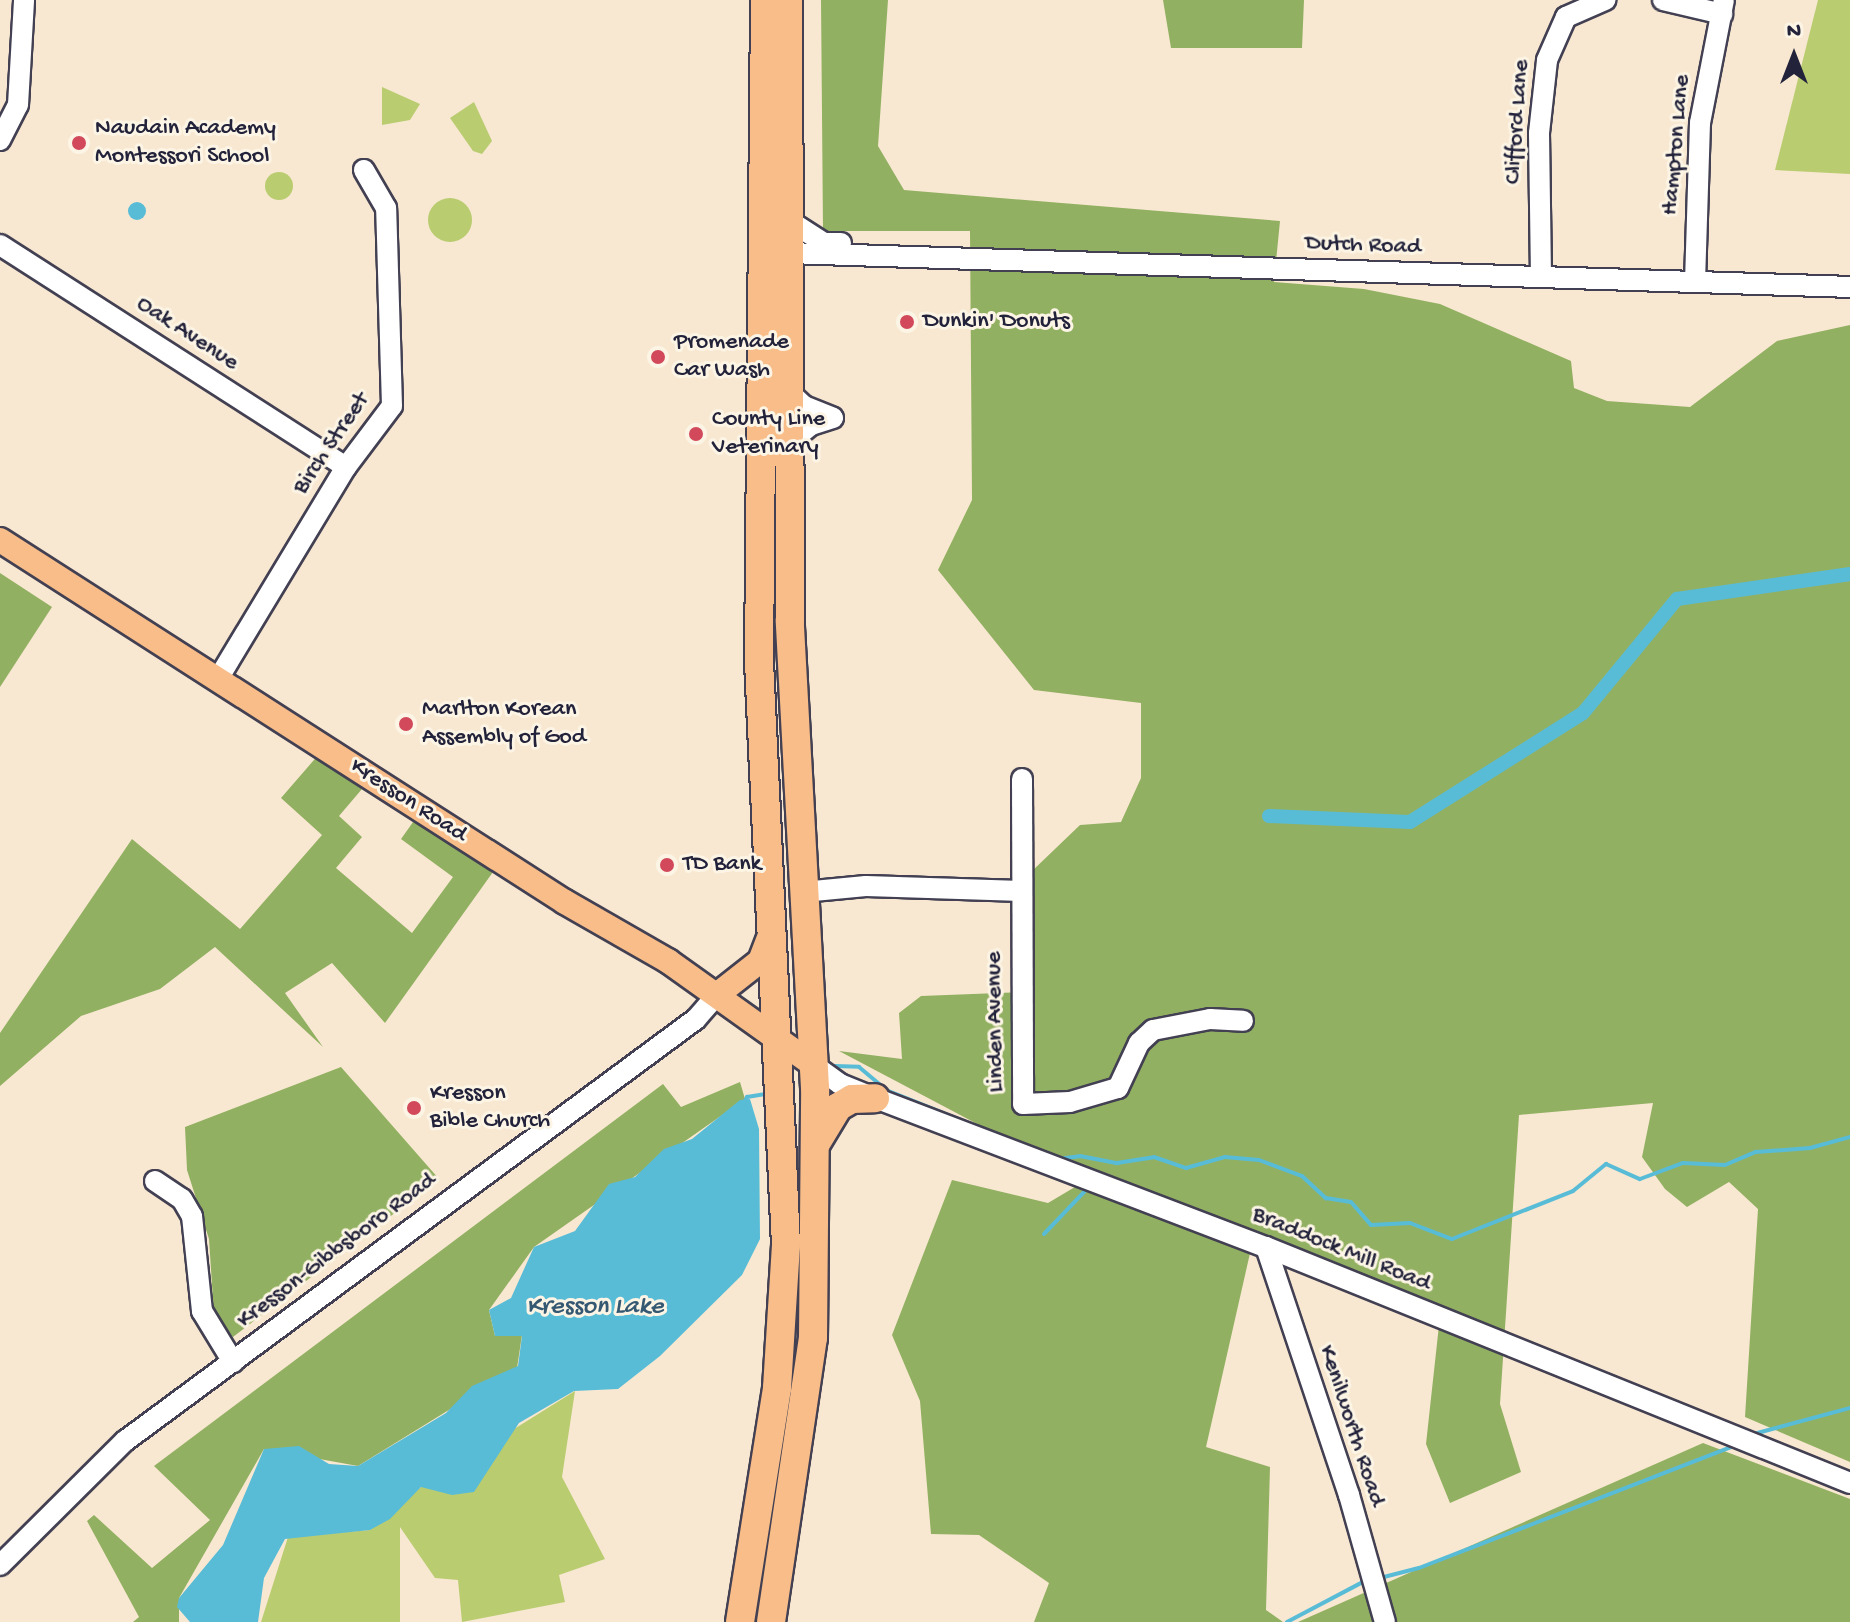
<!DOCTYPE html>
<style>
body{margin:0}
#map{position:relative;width:1850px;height:1622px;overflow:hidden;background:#f8e8d1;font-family:"Gochi Hand",sans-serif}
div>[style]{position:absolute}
.green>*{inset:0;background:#b9cc70}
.round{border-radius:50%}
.forest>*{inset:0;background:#92b062}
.water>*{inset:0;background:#59bcd7}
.stream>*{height:4px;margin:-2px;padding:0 2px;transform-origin:2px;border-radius:2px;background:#59bcd7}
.canal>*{height:14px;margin:-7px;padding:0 7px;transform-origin:7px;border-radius:7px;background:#59bcd7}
.roads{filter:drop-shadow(2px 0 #424052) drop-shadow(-2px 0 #424052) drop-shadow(0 2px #424052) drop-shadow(0 -2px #424052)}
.minor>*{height:20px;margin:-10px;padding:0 10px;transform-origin:10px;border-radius:10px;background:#fff}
.major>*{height:24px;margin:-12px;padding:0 12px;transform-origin:12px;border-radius:12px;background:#f8bd89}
.highway>*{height:28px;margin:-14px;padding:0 14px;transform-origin:14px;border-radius:14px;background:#f8bd89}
.dots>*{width:22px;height:22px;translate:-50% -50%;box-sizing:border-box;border:4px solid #fcf5e5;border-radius:50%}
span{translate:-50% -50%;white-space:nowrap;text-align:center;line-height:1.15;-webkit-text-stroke:6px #fcf5e5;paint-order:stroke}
.street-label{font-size:24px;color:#22223b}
.poi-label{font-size:24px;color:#22223b}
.left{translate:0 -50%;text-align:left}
.water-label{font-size:26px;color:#355872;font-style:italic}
.north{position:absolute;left:1754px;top:16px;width:80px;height:80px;-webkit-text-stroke:6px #fcf5e5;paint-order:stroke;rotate:0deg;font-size:22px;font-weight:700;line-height:32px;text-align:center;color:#22223b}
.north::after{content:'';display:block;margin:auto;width:28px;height:36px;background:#22223b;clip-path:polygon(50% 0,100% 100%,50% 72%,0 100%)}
</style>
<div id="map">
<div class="green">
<i style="clip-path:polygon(1818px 0,1850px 0,1850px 174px,1775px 170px)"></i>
<i style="clip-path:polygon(382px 87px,420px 104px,410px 120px,382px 125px)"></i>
<i style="clip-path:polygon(474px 102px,492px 141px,482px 154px,473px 151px,450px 118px)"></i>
<i class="round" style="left:265px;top:172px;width:28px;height:28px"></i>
<i class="round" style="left:428px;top:198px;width:44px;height:44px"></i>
<i style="clip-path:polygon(575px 1391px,562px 1477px,605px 1559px,559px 1575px,565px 1602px,462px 1622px,458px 1580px,435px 1578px,400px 1527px,400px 1622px,261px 1622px,288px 1537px,370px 1530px,421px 1487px)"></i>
</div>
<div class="forest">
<i style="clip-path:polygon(821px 0,888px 0,878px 146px,904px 190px,1280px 221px,1274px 282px,1364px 289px,1440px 304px,1571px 361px,1574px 388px,1607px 401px,1690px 407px,1777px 341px,1850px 325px,1850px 1462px,1745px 1417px,1758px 1209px,1729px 1182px,1687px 1207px,1665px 1189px,1642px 1157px,1653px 1103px,1519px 1115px,1500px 1404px,1521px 1472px,1450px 1503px,1426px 1444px,1440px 1316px,1253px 1240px,1206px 1447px,1270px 1467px,1266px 1610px,1283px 1622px,1034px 1622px,1049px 1583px,979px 1535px,931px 1534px,920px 1401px,892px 1335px,952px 1180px,1048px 1203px,1085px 1181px,839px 1051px,902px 1059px,899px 1013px,921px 996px,1026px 992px,1031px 872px,1080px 825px,1121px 822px,1141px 778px,1141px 703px,1034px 690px,938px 570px,972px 500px,970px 231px,823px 231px)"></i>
<i style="clip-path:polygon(1163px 0,1304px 0,1302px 48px,1171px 48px)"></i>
<i style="clip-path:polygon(0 573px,52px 607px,0 687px)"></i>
<i style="clip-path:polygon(320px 753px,362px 789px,339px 816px,362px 837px,336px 868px,412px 933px,453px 877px,401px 839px,418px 815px,493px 872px,385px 1023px,332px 963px,285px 993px,323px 1047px,215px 947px,160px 989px,81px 1016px,0 1086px,0 1033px,132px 839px,240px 929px,322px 835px,281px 798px)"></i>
<i style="clip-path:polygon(341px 1067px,439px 1179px,233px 1337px,214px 1315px,209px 1239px,187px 1170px,185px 1127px)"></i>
<i style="clip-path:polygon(740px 1082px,745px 1099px,534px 1247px,489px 1310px,495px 1336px,522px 1335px,517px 1368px,358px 1466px,264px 1449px,179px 1598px,179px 1622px,133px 1622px,139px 1617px,87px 1521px,94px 1515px,152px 1568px,210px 1520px,154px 1466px,663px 1084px,681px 1107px)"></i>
<i style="clip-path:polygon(1703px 1443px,1850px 1499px,1850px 1622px,1298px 1622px)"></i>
</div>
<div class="water">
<i class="round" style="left:128px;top:202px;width:18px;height:18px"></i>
<i style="clip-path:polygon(750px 1099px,759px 1129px,760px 1239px,742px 1275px,660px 1356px,618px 1389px,574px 1391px,519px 1423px,474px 1492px,452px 1495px,421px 1487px,390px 1519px,370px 1530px,285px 1539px,264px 1578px,258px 1622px,190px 1622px,177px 1607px,179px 1598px,223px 1545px,264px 1449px,299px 1446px,329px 1464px,358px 1466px,446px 1413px,472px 1386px,518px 1366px,522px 1336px,495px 1336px,489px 1310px,511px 1298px,534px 1247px,575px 1231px,609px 1184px,635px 1177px,664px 1149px,692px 1139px,740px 1100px)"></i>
</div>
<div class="stream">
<i style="left:835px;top:1066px;width:24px;rotate:2deg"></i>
<i style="left:859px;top:1067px;width:35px;rotate:40deg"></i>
<i style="left:886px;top:1090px;width:124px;rotate:21.8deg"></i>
<i style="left:744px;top:1103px;width:7px;rotate:-63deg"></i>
<i style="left:747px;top:1097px;width:18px;rotate:-9deg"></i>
<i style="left:1057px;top:1159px;width:23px;rotate:-7deg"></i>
<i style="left:1080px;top:1156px;width:38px;rotate:11deg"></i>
<i style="left:1117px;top:1163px;width:37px;rotate:-9deg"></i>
<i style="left:1154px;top:1157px;width:34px;rotate:19deg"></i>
<i style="left:1186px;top:1168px;width:41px;rotate:-15.8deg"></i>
<i style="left:1225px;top:1157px;width:34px;rotate:5deg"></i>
<i style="left:1259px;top:1160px;width:46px;rotate:20.4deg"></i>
<i style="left:1302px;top:1176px;width:33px;rotate:43deg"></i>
<i style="left:1326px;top:1198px;width:25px;rotate:9deg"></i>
<i style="left:1351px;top:1202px;width:30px;rotate:49deg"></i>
<i style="left:1371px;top:1225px;width:39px;rotate:-3deg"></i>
<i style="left:1410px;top:1223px;width:45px;rotate:20.9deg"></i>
<i style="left:1452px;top:1239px;width:130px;rotate:-21.6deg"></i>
<i style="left:1573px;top:1191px;width:43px;rotate:-39.3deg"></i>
<i style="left:1606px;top:1164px;width:37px;rotate:24deg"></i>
<i style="left:1640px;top:1179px;width:46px;rotate:-20.4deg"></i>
<i style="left:1683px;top:1163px;width:42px;rotate:2.7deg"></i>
<i style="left:1725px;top:1165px;width:34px;rotate:-23deg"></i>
<i style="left:1756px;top:1152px;width:54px;rotate:-4.2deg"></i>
<i style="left:1810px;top:1148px;width:41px;rotate:-15.4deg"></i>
<i style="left:1044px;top:1234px;width:64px;rotate:-46.3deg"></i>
<i style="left:1750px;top:1435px;width:104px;rotate:-15.1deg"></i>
<i style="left:1380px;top:1578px;width:40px;rotate:-14.4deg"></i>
<i style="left:1419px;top:1568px;width:340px;rotate:-21.2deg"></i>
<i style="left:1287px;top:1622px;width:86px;rotate:-27.8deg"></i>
</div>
<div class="canal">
<i style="left:1269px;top:816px;width:141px;rotate:2.4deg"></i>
<i style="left:1410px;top:822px;width:204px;rotate:-32.2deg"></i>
<i style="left:1583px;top:713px;width:148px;rotate:-50.5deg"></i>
<i style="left:1677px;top:599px;width:175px;rotate:-8.2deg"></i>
</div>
<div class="roads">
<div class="minor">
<i style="left:1663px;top:0;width:61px;rotate:13.3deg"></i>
<i style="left:0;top:140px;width:39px;rotate:-63deg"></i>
<i style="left:18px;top:105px;width:105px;rotate:-86.7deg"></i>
<i style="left:788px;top:220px;width:43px;rotate:32.6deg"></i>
<i style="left:824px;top:243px;width:17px"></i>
<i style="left:0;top:245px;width:411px;rotate:32.7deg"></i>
<i style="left:788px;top:253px;width:1063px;rotate:1.83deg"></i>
<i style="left:1541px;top:277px;width:144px;rotate:-90.8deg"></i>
<i style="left:1539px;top:133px;width:73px;rotate:-83.7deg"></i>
<i style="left:1547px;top:60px;width:47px;rotate:-66.2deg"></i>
<i style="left:1566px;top:17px;width:43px;rotate:-23.6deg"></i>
<i style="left:1695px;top:282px;width:159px;rotate:-88.2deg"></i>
<i style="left:1700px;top:123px;width:125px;rotate:-79deg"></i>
<i style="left:789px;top:392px;width:21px;rotate:43deg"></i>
<i style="left:804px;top:406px;width:31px;rotate:22deg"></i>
<i style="left:833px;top:418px;width:23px;rotate:162deg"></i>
<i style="left:811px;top:425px;width:28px;rotate:141deg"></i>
<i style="left:218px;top:679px;width:248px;rotate:-58.9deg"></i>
<i style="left:346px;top:467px;width:76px;rotate:-53deg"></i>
<i style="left:392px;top:406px;width:198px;rotate:-91.7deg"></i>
<i style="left:386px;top:208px;width:44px;rotate:-120.1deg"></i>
<i style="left:1022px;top:779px;width:325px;rotate:89.8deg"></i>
<i style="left:1023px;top:1104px;width:47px;rotate:-2.4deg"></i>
<i style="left:1070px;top:1102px;width:50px;rotate:-16.3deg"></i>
<i style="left:1118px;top:1088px;width:50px;rotate:-65deg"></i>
<i style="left:1139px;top:1043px;width:19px;rotate:-43deg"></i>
<i style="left:1153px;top:1030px;width:58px;rotate:-10.9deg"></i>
<i style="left:1210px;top:1019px;width:33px;rotate:3deg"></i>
<i style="left:803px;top:892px;width:63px;rotate:-5.4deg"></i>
<i style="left:866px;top:886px;width:156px;rotate:1.8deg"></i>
<i style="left:814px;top:1065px;width:32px;rotate:36deg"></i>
<i style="left:840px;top:1084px;width:38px;rotate:22deg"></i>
<i style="left:875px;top:1098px;width:418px;rotate:20.9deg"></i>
<i style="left:1266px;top:1247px;width:630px;rotate:22deg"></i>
<i style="left:155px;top:1181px;width:32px;rotate:34deg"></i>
<i style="left:182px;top:1199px;width:20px;rotate:60deg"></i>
<i style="left:192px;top:1216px;width:96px;rotate:84deg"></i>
<i style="left:202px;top:1311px;width:60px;rotate:58.7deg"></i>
<i style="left:1266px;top:1247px;width:262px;rotate:71.5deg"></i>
<i style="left:1349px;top:1495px;width:132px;rotate:74.2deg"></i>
<i style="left:0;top:1565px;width:176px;rotate:-44.8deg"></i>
<i style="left:125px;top:1441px;width:710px;rotate:-36.47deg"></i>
<i style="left:696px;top:1019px;width:33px;rotate:-49deg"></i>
</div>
<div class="major">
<i style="left:0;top:540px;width:671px;rotate:32.65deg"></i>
<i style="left:565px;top:902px;width:119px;rotate:29.8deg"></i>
<i style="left:668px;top:961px;width:179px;rotate:35.5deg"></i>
<i style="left:718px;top:994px;width:53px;rotate:-38.2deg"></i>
<i style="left:760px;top:961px;width:31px;rotate:-69deg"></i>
</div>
<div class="highway">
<i style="left:815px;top:1145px;width:44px;rotate:-58.8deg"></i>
<i style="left:838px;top:1107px;width:16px;rotate:-30deg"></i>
<i style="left:852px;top:1099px;width:23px;rotate:-2deg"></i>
<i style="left:740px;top:1622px;width:237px;rotate:-81deg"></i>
<i style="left:777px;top:1388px;width:143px;rotate:-86.4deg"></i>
<i style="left:786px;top:1245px;width:584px;rotate:-92.65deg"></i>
<i style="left:759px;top:662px;width:662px;rotate:-89.48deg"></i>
<i style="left:771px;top:1622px;width:287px;rotate:-81.6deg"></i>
<i style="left:813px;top:1338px;width:250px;rotate:-89.5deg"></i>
<i style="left:815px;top:1088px;width:468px;rotate:-93.1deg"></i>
<i style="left:790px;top:621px;width:621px;rotate:-90.18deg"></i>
</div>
</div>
<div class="dots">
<i style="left:79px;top:143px;background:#d1495b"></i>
<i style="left:907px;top:322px;background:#d1495b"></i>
<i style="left:658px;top:357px;background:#d1495b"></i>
<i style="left:696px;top:434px;background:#d1495b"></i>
<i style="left:406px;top:724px;background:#d1495b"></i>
<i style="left:667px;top:865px;background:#d1495b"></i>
<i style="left:414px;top:1108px;background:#d1495b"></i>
</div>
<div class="street-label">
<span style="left:1518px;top:122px;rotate:-86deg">Clifford Lane</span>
<span style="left:1677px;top:145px;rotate:-85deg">Hampton Lane</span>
<span style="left:1363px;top:246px;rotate:2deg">Dutch Road</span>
<span style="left:187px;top:334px;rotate:33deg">Oak Avenue</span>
<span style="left:332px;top:444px;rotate:-56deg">Birch Street</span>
<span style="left:408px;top:801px;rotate:33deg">Kresson Road</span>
<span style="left:996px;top:1022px;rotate:-91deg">Linden Avenue</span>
<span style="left:1341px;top:1250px;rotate:22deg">Braddock Mill Road</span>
<span style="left:337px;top:1251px;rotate:-37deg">Kresson-Gibbsboro Road</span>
<span style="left:1351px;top:1426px;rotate:72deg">Kenilworth Road</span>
</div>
<div class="poi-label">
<span class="left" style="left:95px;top:143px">Naudain Academy<br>Montessori School</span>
<span class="left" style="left:923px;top:322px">Dunkin' Donuts</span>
<span class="left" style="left:674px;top:357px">Promenade<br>Car Wash</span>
<span class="left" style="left:712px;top:434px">County Line<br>Veterinary</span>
<span class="left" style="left:422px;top:724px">Marlton Korean<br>Assembly of God</span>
<span class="left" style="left:683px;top:865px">TD Bank</span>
<span class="left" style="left:430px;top:1108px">Kresson<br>Bible Church</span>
</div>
<div class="water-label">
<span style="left:595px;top:1308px">Kresson Lake</span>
</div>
<div class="north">N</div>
</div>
